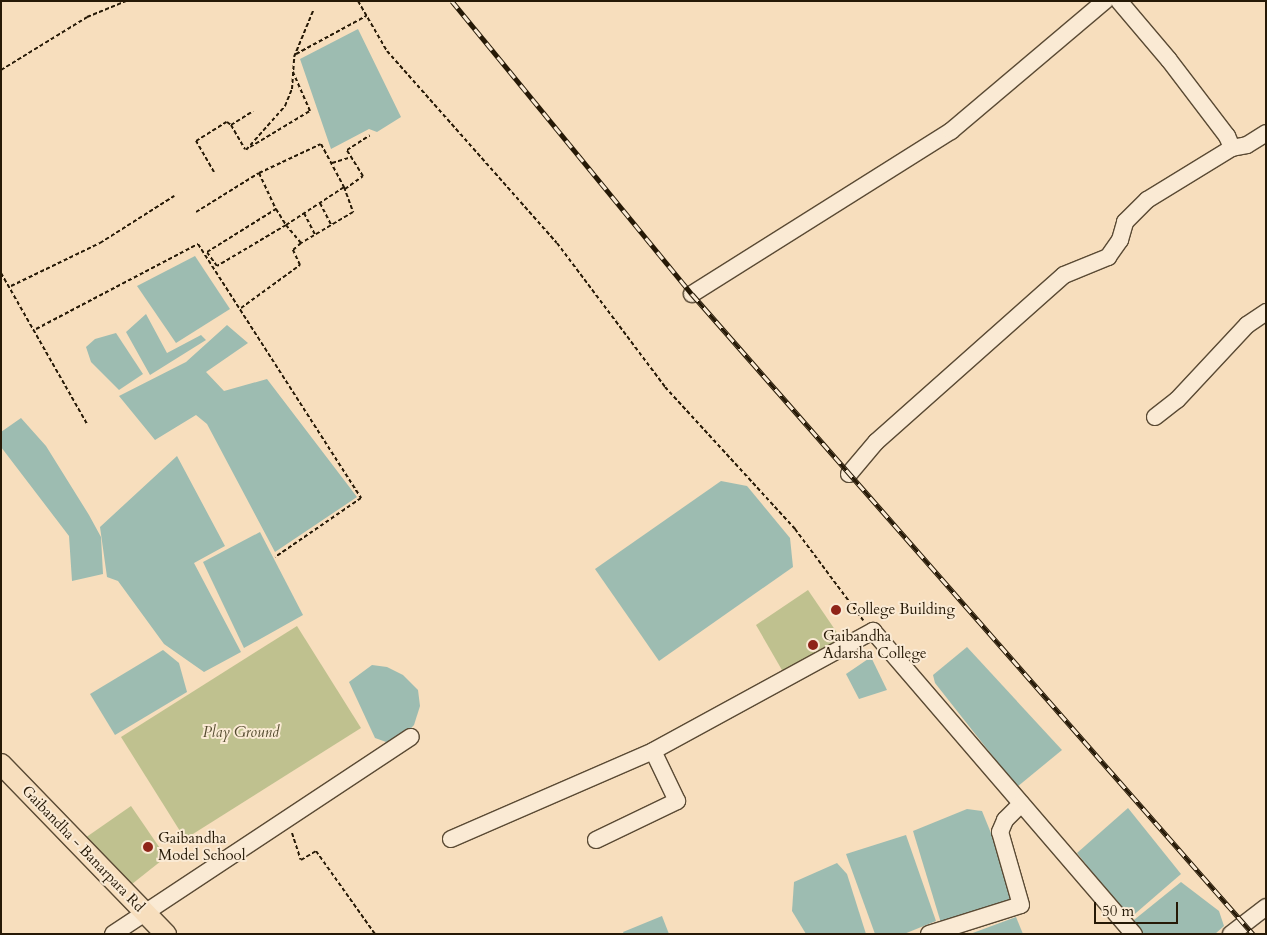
<!DOCTYPE html>
<style>
body{margin:0}
#map{position:relative;width:1267px;height:935px;overflow:hidden;background:#f7debd;font-family:Cardo,serif}
div>[style]{position:absolute}
.green>*{inset:0;background:#bfc18f}
.water>*{inset:0;background:#9dbcb1}
.path>*{height:2px;margin-top:-1px;transform-origin:0;background:repeating-linear-gradient(90deg,#261906 0 4px,transparent 0 6.5px)}
.roads{filter:drop-shadow(1px 0 #5a4a34) drop-shadow(-1px 0 #5a4a34) drop-shadow(0 1px #5a4a34) drop-shadow(0 -1px #5a4a34)}
.minor>*{height:16px;margin:-8px;padding:0 8px;transform-origin:8px;border-radius:8px;background:#faead4}
.major>*{height:20px;margin:-10px;padding:0 10px;transform-origin:10px;border-radius:10px;background:#f7debd}
.rail>*{height:5px;margin-top:-2.5px;transform-origin:0;background:repeating-linear-gradient(90deg,#faead4 0 9px,#261906 0 18px);box-sizing:border-box;border-block:1px solid #261906}
.dots>*{width:14px;height:14px;translate:-50% -50%;box-sizing:border-box;border:2px solid #faead4;border-radius:50%}
span{translate:-50% -50%;white-space:nowrap;text-align:center;line-height:1.15;-webkit-text-stroke:4px #faead4;paint-order:stroke}
.poi-label{font-size:15px;color:#261906}
.left{translate:0 -50%;text-align:left}
.park-label{font-size:15px;color:#544b2f;font-style:italic}
.street-label{font-size:15px;color:#261906}
.frame{position:absolute;inset:0;border:2px solid #261906;pointer-events:none}
.scale{position:absolute;left:1094px;top:902px;width:84px;height:22px;box-sizing:border-box;border:2px solid #261906;border-top:0;padding-left:6px;font-size:15px;line-height:18px;white-space:nowrap;color:#261906;-webkit-text-stroke:4px #faead4;paint-order:stroke}
</style>
<div id="map">
<div class="green">
<i style="clip-path:polygon(808px 590px,844px 643px,786px 677px,756px 625px)"></i>
<i style="clip-path:polygon(297px 626px,361px 728px,185px 839px,121px 737px)"></i>
<i style="clip-path:polygon(131px 806px,166px 857px,127px 888px,85px 838px)"></i>
</div>
<div class="water">
<i style="clip-path:polygon(358px 29px,401px 117px,377px 132px,369px 129px,331px 149px,300px 59px)"></i>
<i style="clip-path:polygon(195px 256px,230px 309px,176px 343px,137px 286px)"></i>
<i style="clip-path:polygon(146px 314px,167px 353px,201px 335px,206px 340px,150px 375px,126px 332px)"></i>
<i style="clip-path:polygon(227px 325px,248px 343px,206px 372px,224px 391px,267px 379px,357px 497px,275px 552px,207px 424px,196px 415px,155px 440px,119px 396px,186px 362px)"></i>
<i style="clip-path:polygon(116px 333px,143px 374px,119px 390px,91px 362px,86px 347px,95px 339px)"></i>
<i style="clip-path:polygon(21px 418px,46px 446px,89px 515px,101px 537px,103px 574px,72px 581px,69px 536px,1px 447px,1px 432px)"></i>
<i style="clip-path:polygon(177px 456px,225px 546px,194px 563px,241px 652px,204px 672px,164px 644px,118px 581px,107px 577px,100px 527px)"></i>
<i style="clip-path:polygon(721px 481px,747px 486px,790px 538px,793px 567px,659px 661px,595px 569px)"></i>
<i style="clip-path:polygon(260px 532px,303px 615px,244px 648px,203px 562px)"></i>
<i style="clip-path:polygon(967px 647px,1062px 750px,1017px 787px,935px 683px,933px 675px)"></i>
<i style="clip-path:polygon(163px 650px,179px 663px,187px 692px,115px 735px,90px 694px)"></i>
<i style="clip-path:polygon(871px 657px,887px 690px,859px 699px,846px 674px)"></i>
<i style="clip-path:polygon(372px 665px,387px 667px,403px 675px,418px 690px,420px 706px,414px 725px,402px 738px,389px 743px,375px 738px,349px 682px)"></i>
<i style="clip-path:polygon(1128px 808px,1181px 874px,1129px 919px,1077px 853px)"></i>
<i style="clip-path:polygon(967px 809px,982px 811px,1012px 885px,1009px 902px,941px 923px,913px 831px)"></i>
<i style="clip-path:polygon(906px 835px,936px 921px,904px 934px,875px 934px,846px 854px)"></i>
<i style="clip-path:polygon(837px 863px,847px 874px,866px 934px,806px 934px,792px 911px,794px 882px)"></i>
<i style="clip-path:polygon(1181px 882px,1219px 911px,1224px 926px,1215px 934px,1137px 934px,1129px 924px)"></i>
<i style="clip-path:polygon(662px 916px,669px 934px,624px 934px,623px 932px)"></i>
<i style="clip-path:polygon(1016px 917px,1023px 934px,970px 934px)"></i>
</div>
<div class="path">
<i style="left:358px;top:1px;width:58px;rotate:59.9deg"></i>
<i style="left:387px;top:51px;width:256px;rotate:48.5deg"></i>
<i style="left:557px;top:243px;width:180px;rotate:53.1deg"></i>
<i style="left:665px;top:387px;width:193px;rotate:47.5deg"></i>
<i style="left:795px;top:529px;width:114px;rotate:53.2deg"></i>
<i style="left:296px;top:54px;width:80px;rotate:-28.5deg"></i>
<i style="left:1px;top:70px;width:101px;rotate:-31.6deg"></i>
<i style="left:87px;top:17px;width:42px;rotate:-22.3deg"></i>
<i style="left:231px;top:125px;width:28px;rotate:60deg"></i>
<i style="left:250px;top:147px;width:70px;rotate:-31deg"></i>
<i style="left:310px;top:111px;width:43px;rotate:-113.6deg"></i>
<i style="left:246px;top:150px;width:59px;rotate:-48.4deg"></i>
<i style="left:285px;top:106px;width:18px;rotate:-68deg"></i>
<i style="left:292px;top:89px;width:32px;rotate:-86deg"></i>
<i style="left:294px;top:57px;width:50px;rotate:-67.6deg"></i>
<i style="left:332px;top:163px;width:21px;rotate:-17deg"></i>
<i style="left:214px;top:172px;width:36px;rotate:-120deg"></i>
<i style="left:196px;top:141px;width:36px;rotate:-32deg"></i>
<i style="left:227px;top:122px;width:5px;rotate:37deg"></i>
<i style="left:231px;top:125px;width:26px;rotate:-32deg"></i>
<i style="left:259px;top:173px;width:40px;rotate:65deg"></i>
<i style="left:345px;top:189px;width:22px;rotate:-36deg"></i>
<i style="left:363px;top:176px;width:31px;rotate:-122deg"></i>
<i style="left:347px;top:150px;width:27px;rotate:-33deg"></i>
<i style="left:320px;top:203px;width:25px;rotate:63deg"></i>
<i style="left:196px;top:212px;width:74px;rotate:-31.8deg"></i>
<i style="left:259px;top:173px;width:68px;rotate:-25.1deg"></i>
<i style="left:321px;top:144px;width:49px;rotate:61.9deg"></i>
<i style="left:304px;top:213px;width:25px;rotate:63deg"></i>
<i style="left:1px;top:273px;width:174px;rotate:60.3deg"></i>
<i style="left:11px;top:286px;width:99px;rotate:-25.8deg"></i>
<i style="left:100px;top:243px;width:88px;rotate:-32.4deg"></i>
<i style="left:241px;top:308px;width:73px;rotate:-36.1deg"></i>
<i style="left:300px;top:265px;width:17px;rotate:-115deg"></i>
<i style="left:293px;top:250px;width:11px;rotate:-41deg"></i>
<i style="left:301px;top:243px;width:23px;rotate:-130deg"></i>
<i style="left:286px;top:225px;width:80px;rotate:149.3deg"></i>
<i style="left:217px;top:266px;width:17px;rotate:-126deg"></i>
<i style="left:207px;top:252px;width:81px;rotate:-31.9deg"></i>
<i style="left:276px;top:209px;width:19px;rotate:58deg"></i>
<i style="left:286px;top:225px;width:69px;rotate:-33.2deg"></i>
<i style="left:344px;top:187px;width:27px;rotate:70deg"></i>
<i style="left:353px;top:212px;width:61px;rotate:149.2deg"></i>
<i style="left:36px;top:329px;width:183px;rotate:-27.7deg"></i>
<i style="left:198px;top:244px;width:302px;rotate:57.3deg"></i>
<i style="left:361px;top:498px;width:104px;rotate:145.5deg"></i>
<i style="left:292px;top:833px;width:28px;rotate:72deg"></i>
<i style="left:301px;top:860px;width:17px;rotate:-31deg"></i>
<i style="left:316px;top:851px;width:102px;rotate:54.6deg"></i>
</div>
<div class="roads">
<div class="minor">
<i style="left:1119px;top:1px;width:77px;rotate:49.7deg"></i>
<i style="left:1169px;top:60px;width:96px;rotate:52.7deg"></i>
<i style="left:1227px;top:136px;width:13px;rotate:67deg"></i>
<i style="left:692px;top:294px;width:306px;rotate:-32.2deg"></i>
<i style="left:951px;top:131px;width:202px;rotate:-40.2deg"></i>
<i style="left:1155px;top:417px;width:28px;rotate:-38deg"></i>
<i style="left:1177px;top:400px;width:103px;rotate:-47deg"></i>
<i style="left:1247px;top:325px;width:23px;rotate:-34deg"></i>
<i style="left:849px;top:474px;width:42px;rotate:-49.8deg"></i>
<i style="left:876px;top:442px;width:251px;rotate:-41.6deg"></i>
<i style="left:1064px;top:275px;width:48px;rotate:-22.2deg"></i>
<i style="left:1108px;top:257px;width:21px;rotate:-55deg"></i>
<i style="left:1120px;top:240px;width:19px;rotate:-74deg"></i>
<i style="left:1125px;top:222px;width:31px;rotate:-45deg"></i>
<i style="left:1147px;top:200px;width:100px;rotate:-31.5deg"></i>
<i style="left:1232px;top:148px;width:15px;rotate:-11deg"></i>
<i style="left:1247px;top:145px;width:22px;rotate:-32deg"></i>
<i style="left:451px;top:839px;width:220px;rotate:-23.5deg"></i>
<i style="left:653px;top:751px;width:251px;rotate:-28.6deg"></i>
<i style="left:873px;top:631px;width:400px;rotate:49.3deg"></i>
<i style="left:596px;top:840px;width:90px;rotate:-25.7deg"></i>
<i style="left:677px;top:801px;width:55px;rotate:-115.6deg"></i>
<i style="left:113px;top:934px;width:357px;rotate:-33.5deg"></i>
<i style="left:929px;top:934px;width:96px;rotate:-17.5deg"></i>
<i style="left:1021px;top:905px;width:76px;rotate:-106deg"></i>
<i style="left:1000px;top:832px;width:13px;rotate:-67deg"></i>
<i style="left:1005px;top:820px;width:23px;rotate:-45deg"></i>
<i style="left:1231px;top:934px;width:44px;rotate:-37.6deg"></i>
</div>
<div class="major">
<i style="left:1px;top:764px;width:237px;rotate:45.9deg"></i>
</div>
</div>
<div class="rail">
<i style="left:452px;top:1px;width:379px;rotate:50.7deg"></i>
<i style="left:692px;top:294px;width:851px;rotate:48.76deg"></i>
</div>
<div class="dots">
<i style="left:836px;top:610px;background:#8f2418"></i>
<i style="left:813px;top:645px;background:#8f2418"></i>
<i style="left:148px;top:847px;background:#8f2418"></i>
</div>
<div class="poi-label">
<span class="left" style="left:846px;top:610px">College Building</span>
<span class="left" style="left:823px;top:645px">Gaibandha<br>Adarsha College</span>
<span class="left" style="left:158px;top:847px">Gaibandha<br>Model School</span>
</div>
<div class="park-label">
<span style="left:241px;top:733px">Play Ground</span>
</div>
<div class="street-label">
<span style="left:83px;top:849px;rotate:46deg">Gaibandha - Banarpara Rd</span>
</div>
<div class="frame"></div>
<div class="scale">50 m</div>
</div>
